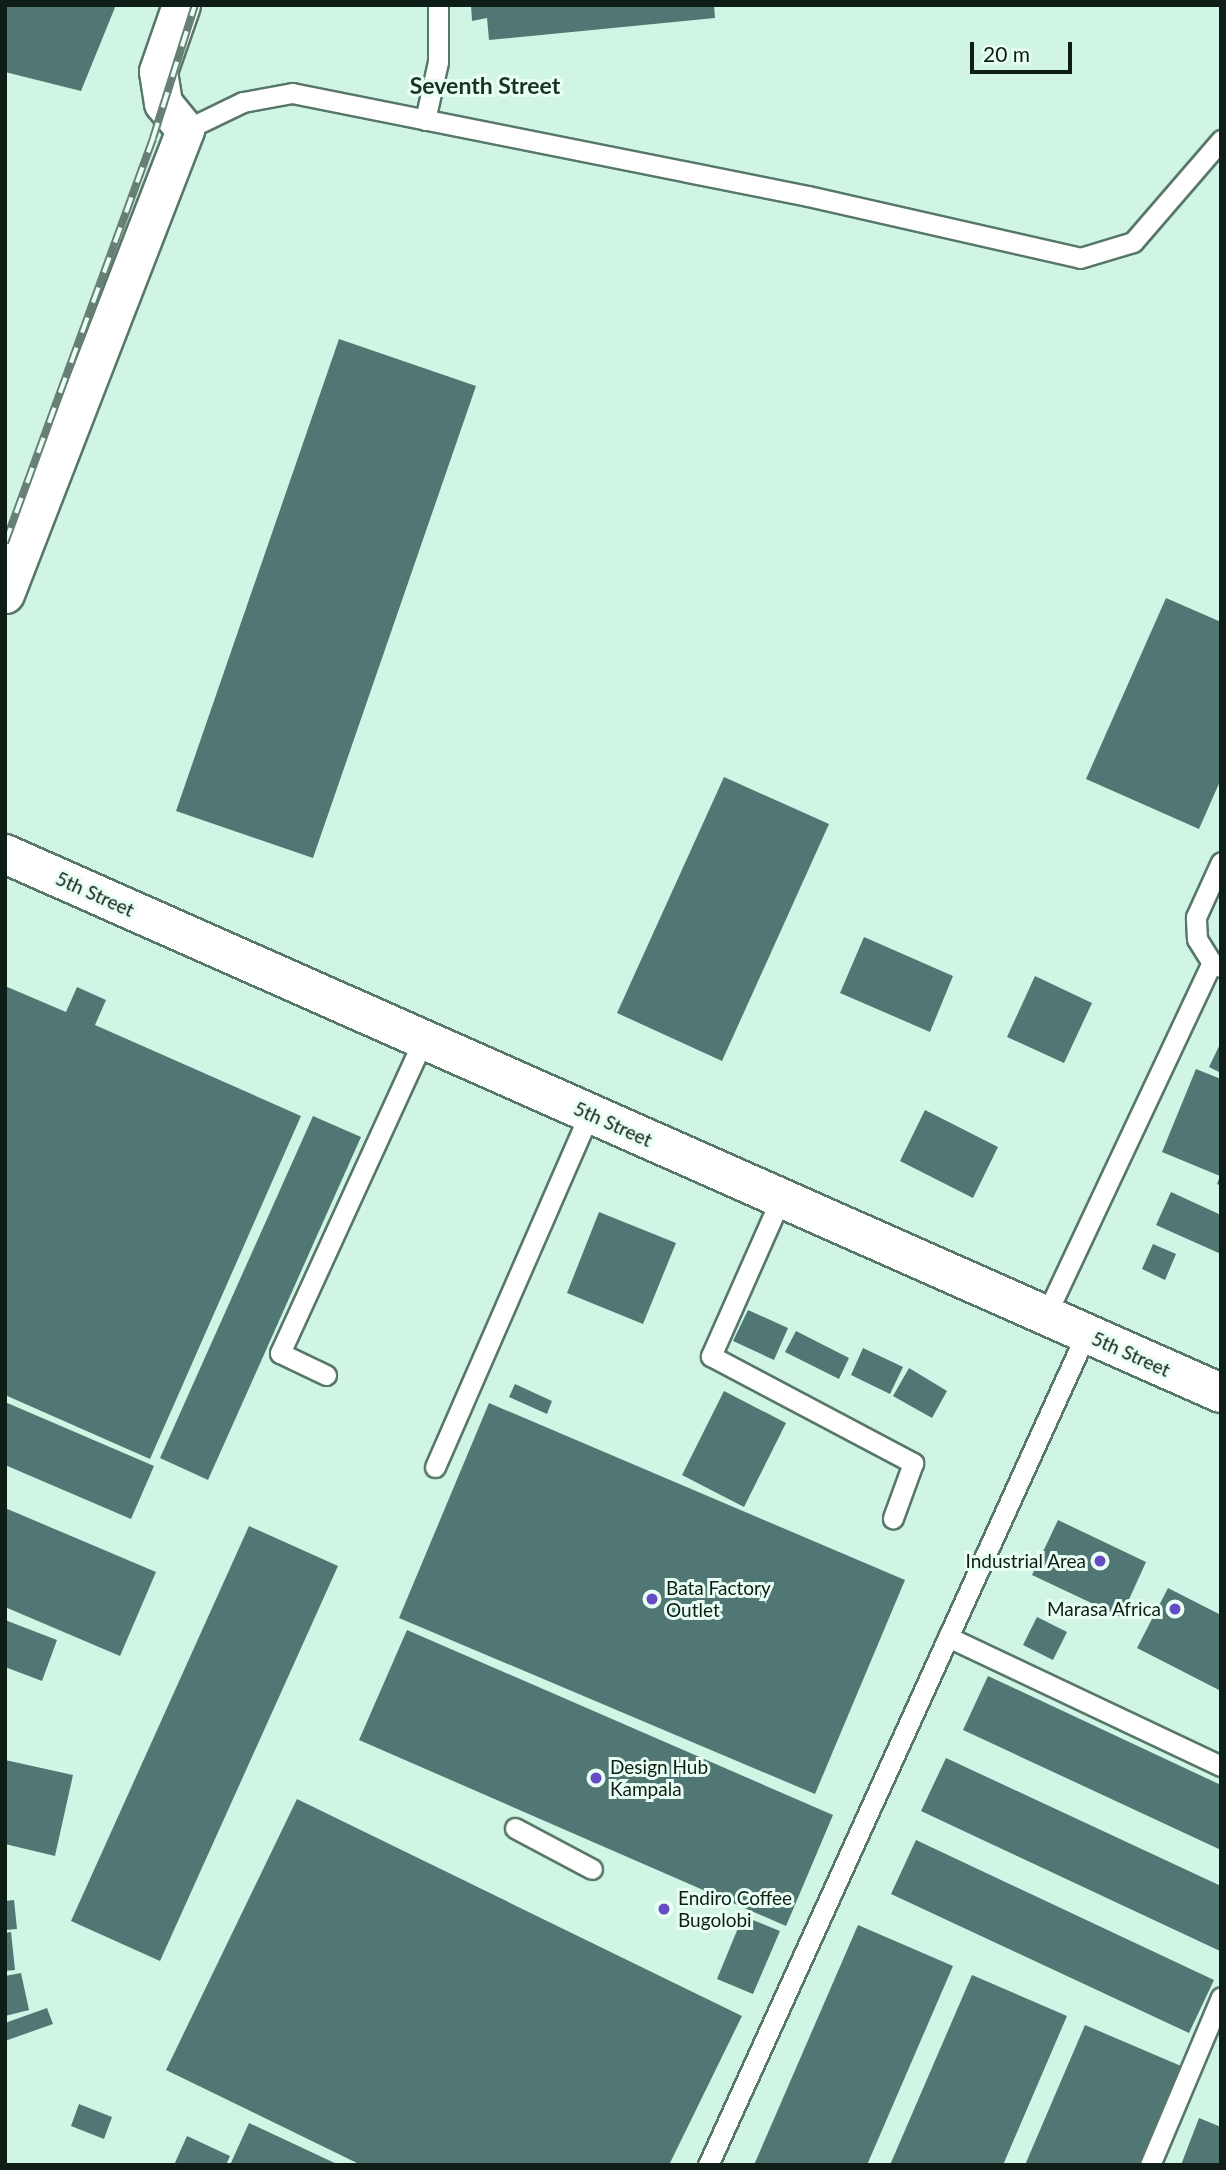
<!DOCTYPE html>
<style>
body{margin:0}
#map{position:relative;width:1226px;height:2170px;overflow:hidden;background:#d1f5e4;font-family:Lato,sans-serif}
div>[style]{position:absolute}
.building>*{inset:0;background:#517774}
.roads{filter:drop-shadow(2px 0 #577769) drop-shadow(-2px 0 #577769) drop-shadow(0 2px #577769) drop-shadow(0 -2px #577769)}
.service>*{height:19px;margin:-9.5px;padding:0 9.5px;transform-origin:9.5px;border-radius:9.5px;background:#fff}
.minor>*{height:37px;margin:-18.5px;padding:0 18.5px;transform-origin:18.5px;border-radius:18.5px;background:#fff}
.tertiary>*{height:38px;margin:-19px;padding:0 19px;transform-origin:19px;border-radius:19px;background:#fff}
.rail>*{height:8px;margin-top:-4px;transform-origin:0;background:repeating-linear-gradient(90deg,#e9fff4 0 16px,#677f74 0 32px);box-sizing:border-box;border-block:2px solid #677f74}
.dots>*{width:19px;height:19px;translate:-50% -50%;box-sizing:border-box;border:4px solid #e9fff4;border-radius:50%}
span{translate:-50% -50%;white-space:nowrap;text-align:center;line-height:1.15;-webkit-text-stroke:6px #e9fff4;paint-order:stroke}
.street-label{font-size:19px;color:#0f1d17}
.poi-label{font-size:19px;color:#0f1d17}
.right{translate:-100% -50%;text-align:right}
.left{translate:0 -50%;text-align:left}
.quarter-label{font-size:23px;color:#163528;font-weight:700}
.frame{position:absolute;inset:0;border:7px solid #0f1d17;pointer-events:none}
.scale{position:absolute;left:970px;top:42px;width:102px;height:32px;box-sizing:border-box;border:4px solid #0f1d17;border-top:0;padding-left:9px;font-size:21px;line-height:24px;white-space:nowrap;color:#0f1d17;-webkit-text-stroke:5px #e9fff4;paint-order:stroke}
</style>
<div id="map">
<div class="building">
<i style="clip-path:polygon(5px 5px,116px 5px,81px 91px,5px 72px)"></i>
<i style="clip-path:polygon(471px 5px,714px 5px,715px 18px,489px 40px,487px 18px,472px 21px)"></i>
<i style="clip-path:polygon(339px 339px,476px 386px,313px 858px,176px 811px)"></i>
<i style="clip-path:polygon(1166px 598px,1221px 622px,1221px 779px,1199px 829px,1086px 779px)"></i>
<i style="clip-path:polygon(724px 777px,829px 824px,722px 1061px,617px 1013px)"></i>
<i style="clip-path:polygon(864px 937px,953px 976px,930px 1032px,840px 993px)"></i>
<i style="clip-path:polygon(1035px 976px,1092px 1003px,1064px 1063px,1007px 1037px)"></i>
<i style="clip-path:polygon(5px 986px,66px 1012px,77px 987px,106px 1000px,95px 1025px,301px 1116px,150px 1459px,5px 1395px)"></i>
<i style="clip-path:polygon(1221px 1042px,1221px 1073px,1209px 1067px)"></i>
<i style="clip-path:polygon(1196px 1069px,1221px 1079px,1221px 1186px,1217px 1184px,1220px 1176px,1162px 1152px)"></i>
<i style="clip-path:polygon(925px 1110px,998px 1147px,973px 1198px,900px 1161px)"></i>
<i style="clip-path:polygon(313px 1116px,361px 1137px,208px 1480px,160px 1458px)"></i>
<i style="clip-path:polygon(1171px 1192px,1221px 1215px,1221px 1254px,1156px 1225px)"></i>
<i style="clip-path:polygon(599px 1212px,676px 1243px,643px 1324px,567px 1293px)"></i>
<i style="clip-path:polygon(1153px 1244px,1176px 1254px,1165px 1280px,1142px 1269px)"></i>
<i style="clip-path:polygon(748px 1310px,788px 1328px,774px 1360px,733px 1341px)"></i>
<i style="clip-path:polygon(796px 1331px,849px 1358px,839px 1379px,785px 1352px)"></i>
<i style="clip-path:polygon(863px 1348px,903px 1367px,890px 1394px,851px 1375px)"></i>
<i style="clip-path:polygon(909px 1368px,947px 1391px,932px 1418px,893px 1396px)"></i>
<i style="clip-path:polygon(515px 1384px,552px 1401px,547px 1414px,509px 1397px)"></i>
<i style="clip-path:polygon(724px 1391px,786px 1423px,744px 1507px,682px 1475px)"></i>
<i style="clip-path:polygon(5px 1402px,154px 1466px,131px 1519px,5px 1465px)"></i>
<i style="clip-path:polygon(489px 1403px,905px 1580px,815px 1794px,399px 1618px)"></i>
<i style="clip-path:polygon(5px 1508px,156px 1572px,120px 1656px,5px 1607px)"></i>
<i style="clip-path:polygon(1058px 1520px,1146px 1562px,1121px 1617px,1032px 1575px)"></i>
<i style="clip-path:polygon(249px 1526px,338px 1566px,160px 1961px,71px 1921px)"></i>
<i style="clip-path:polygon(1168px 1588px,1221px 1615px,1221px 1691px,1137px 1648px)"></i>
<i style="clip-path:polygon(1037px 1617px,1067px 1632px,1053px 1660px,1023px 1645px)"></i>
<i style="clip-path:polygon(5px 1620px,57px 1640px,42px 1681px,5px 1667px)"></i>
<i style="clip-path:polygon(407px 1630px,833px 1815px,786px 1926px,359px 1740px)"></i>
<i style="clip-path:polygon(988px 1676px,1221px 1785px,1221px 1850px,963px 1730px)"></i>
<i style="clip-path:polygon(946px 1758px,1221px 1886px,1220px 1951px,921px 1811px)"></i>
<i style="clip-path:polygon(5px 1760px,73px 1775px,55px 1856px,5px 1844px)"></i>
<i style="clip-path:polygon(297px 1799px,742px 2016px,669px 2165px,361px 2165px,166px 2070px)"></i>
<i style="clip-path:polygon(916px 1840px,1214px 1980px,1189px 2033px,891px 1894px)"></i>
<i style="clip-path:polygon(14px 1900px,17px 1929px,5px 1930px,5px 1901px)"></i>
<i style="clip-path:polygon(743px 1916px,780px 1931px,753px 1994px,717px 1979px)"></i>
<i style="clip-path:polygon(858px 1925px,953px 1966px,867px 2165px,754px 2165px)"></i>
<i style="clip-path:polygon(11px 1932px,15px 1970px,5px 1971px,5px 1933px)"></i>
<i style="clip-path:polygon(21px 1973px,29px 2010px,5px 2016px,5px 1976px)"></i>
<i style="clip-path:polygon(972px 1975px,1067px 2016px,1003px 2165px,890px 2165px)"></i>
<i style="clip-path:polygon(47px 2008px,53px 2024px,5px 2041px,5px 2023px)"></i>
<i style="clip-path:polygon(1085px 2025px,1181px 2066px,1138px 2165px,1025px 2165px)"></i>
<i style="clip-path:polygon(79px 2104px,112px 2117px,104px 2139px,71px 2126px)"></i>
<i style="clip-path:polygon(1199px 2118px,1221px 2127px,1221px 2165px,1181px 2165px)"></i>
<i style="clip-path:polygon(249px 2123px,339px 2165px,230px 2165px)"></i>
<i style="clip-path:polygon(187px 2136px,230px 2156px,226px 2165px,174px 2165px)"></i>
</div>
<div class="roads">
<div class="service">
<i style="left:425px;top:120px;width:59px;rotate:-77.4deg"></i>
<i style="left:438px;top:62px;width:57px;rotate:-90deg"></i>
<i style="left:185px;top:130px;width:64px;rotate:-25.8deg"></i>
<i style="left:243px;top:102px;width:50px;rotate:-10.4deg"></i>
<i style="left:292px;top:93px;width:526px;rotate:11.29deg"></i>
<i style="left:808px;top:196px;width:279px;rotate:12.8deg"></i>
<i style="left:1080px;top:258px;width:55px;rotate:-16.8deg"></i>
<i style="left:1133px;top:242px;width:135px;rotate:-49.2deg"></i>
<i style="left:1212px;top:963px;width:28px;rotate:-122deg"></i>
<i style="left:1197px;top:939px;width:22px;rotate:-93deg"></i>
<i style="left:1196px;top:917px;width:60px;rotate:-65.6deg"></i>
<i style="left:781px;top:1198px;width:173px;rotate:113.9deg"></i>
<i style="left:711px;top:1356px;width:229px;rotate:27.9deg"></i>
<i style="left:913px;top:1463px;width:59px;rotate:110deg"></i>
<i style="left:1046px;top:1315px;width:389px;rotate:-64.8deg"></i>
<i style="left:1212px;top:963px;width:10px;rotate:24deg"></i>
<i style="left:326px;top:1375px;width:51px;rotate:-154.4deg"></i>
<i style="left:280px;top:1353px;width:344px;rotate:-65.4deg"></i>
<i style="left:435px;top:1467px;width:385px;rotate:-66.4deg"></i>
<i style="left:948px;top:1637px;width:302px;rotate:25.3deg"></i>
<i style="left:515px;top:1828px;width:87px;rotate:28deg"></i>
<i style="left:708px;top:2165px;width:913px;rotate:-65.54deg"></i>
<i style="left:1150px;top:2165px;width:182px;rotate:-67.1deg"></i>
</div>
<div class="minor">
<i style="left:5px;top:594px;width:498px;rotate:-68.8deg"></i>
<i style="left:185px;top:130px;width:35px;rotate:-129deg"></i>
<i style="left:163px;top:103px;width:32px;rotate:-99deg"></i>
<i style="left:158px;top:71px;width:70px;rotate:-70.8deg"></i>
</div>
<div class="tertiary">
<i style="left:5px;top:854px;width:1330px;rotate:23.91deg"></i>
</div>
</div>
<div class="rail">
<i style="left:5px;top:543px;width:431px;rotate:-69.9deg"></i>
<i style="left:153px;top:138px;width:139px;rotate:-72.5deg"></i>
</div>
<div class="dots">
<i style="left:1100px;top:1561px;background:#654bc4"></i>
<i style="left:652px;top:1599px;background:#654bc4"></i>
<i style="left:1175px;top:1609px;background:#654bc4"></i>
<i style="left:596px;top:1778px;background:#654bc4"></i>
<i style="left:664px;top:1909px;background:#654bc4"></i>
</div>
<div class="street-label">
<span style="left:95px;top:894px;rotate:24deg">5th Street</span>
<span style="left:613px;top:1124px;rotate:24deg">5th Street</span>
<span style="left:1131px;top:1354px;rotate:24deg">5th Street</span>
</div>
<div class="poi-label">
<span class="right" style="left:1086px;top:1561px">Industrial Area</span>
<span class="left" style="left:666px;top:1599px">Bata Factory<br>Outlet</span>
<span class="right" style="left:1161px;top:1609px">Marasa Africa</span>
<span class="left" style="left:610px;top:1778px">Design Hub<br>Kampala</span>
<span class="left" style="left:678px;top:1909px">Endiro Coffee<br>Bugolobi</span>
</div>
<div class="quarter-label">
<span style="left:485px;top:85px">Seventh Street</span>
</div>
<div class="frame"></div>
<div class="scale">20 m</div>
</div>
